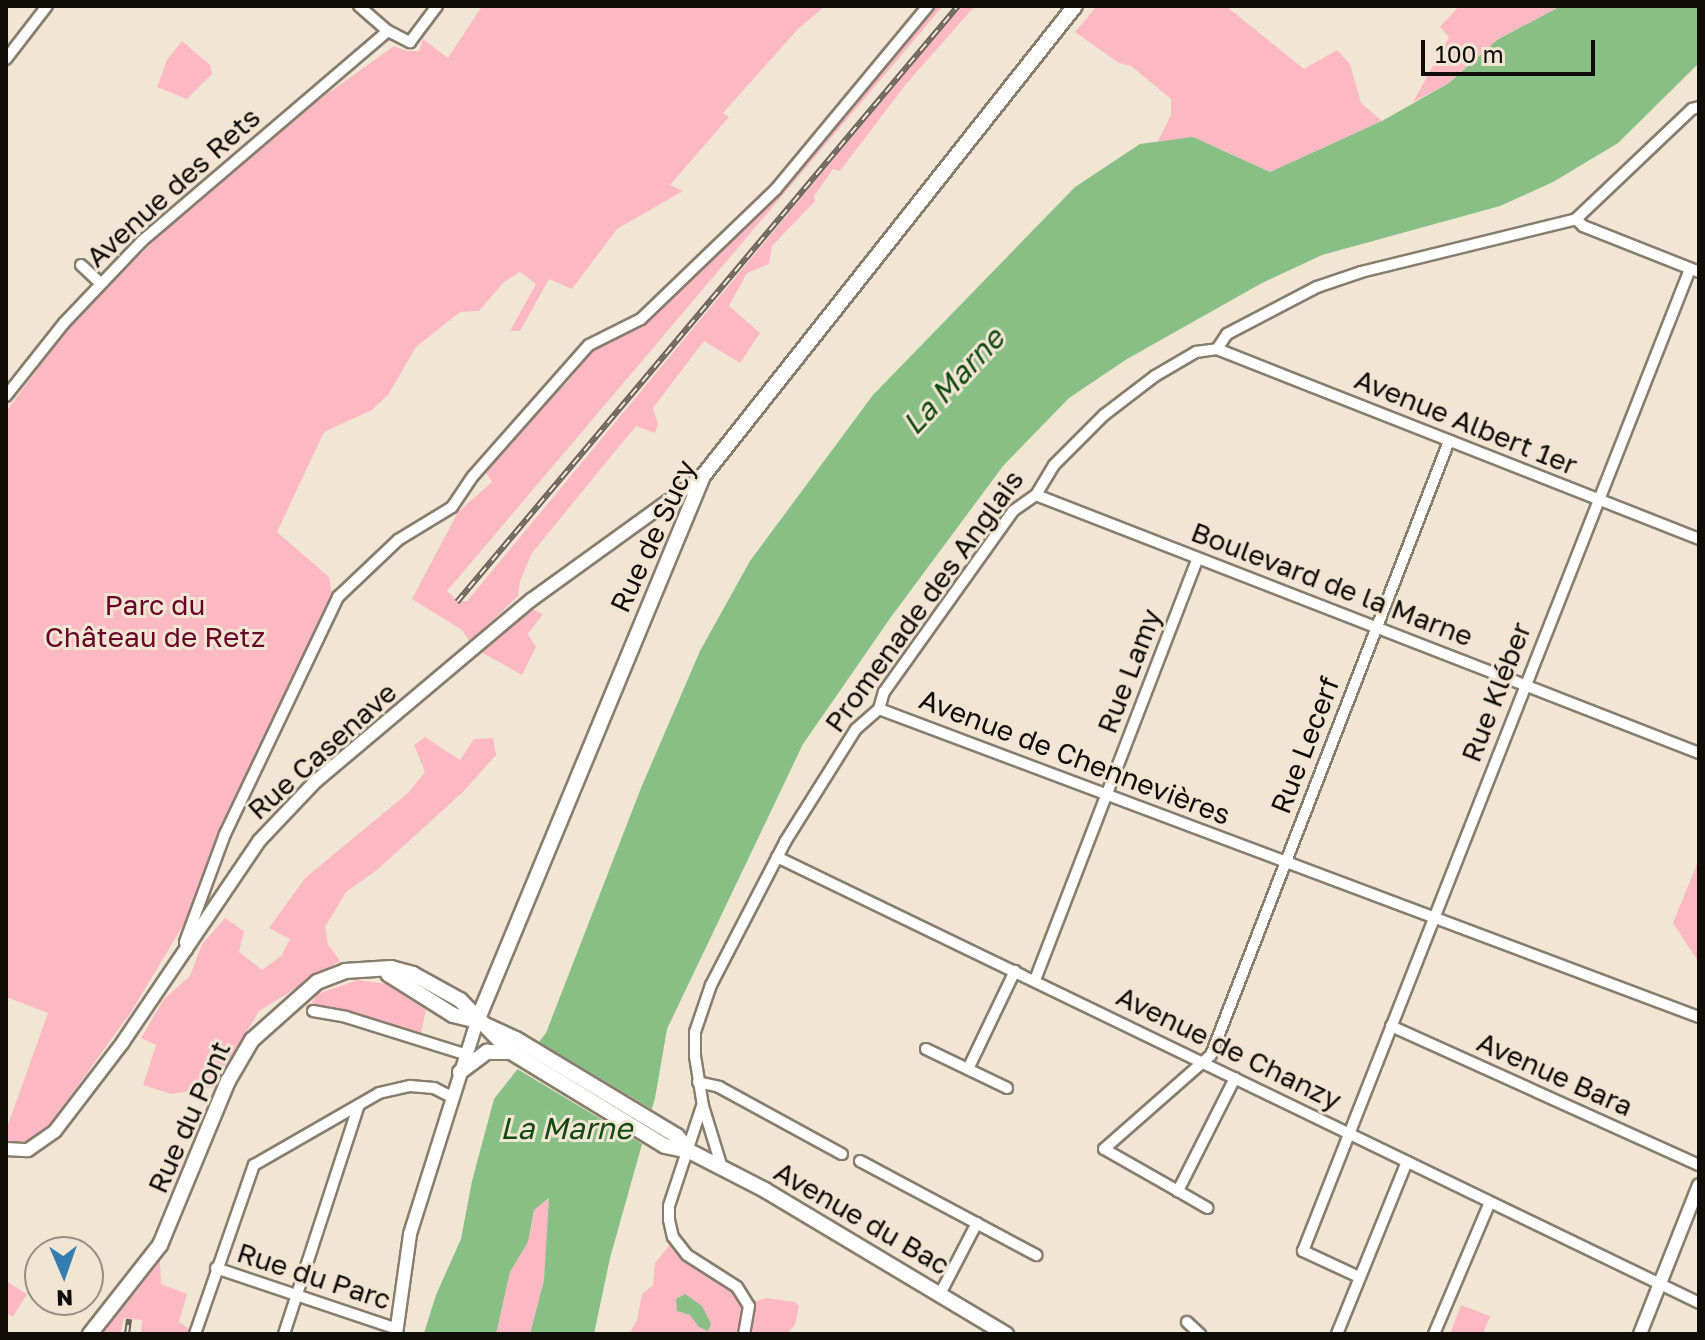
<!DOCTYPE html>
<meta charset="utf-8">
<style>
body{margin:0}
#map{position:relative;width:1705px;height:1340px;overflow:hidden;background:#f1e5d4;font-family:"Golos Text",sans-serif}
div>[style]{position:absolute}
.green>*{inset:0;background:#fcb9c3}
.water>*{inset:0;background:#88bf84}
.pier>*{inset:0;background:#f1e5d4}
.roads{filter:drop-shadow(2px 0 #887d6d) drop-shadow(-2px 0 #887d6d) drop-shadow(0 2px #887d6d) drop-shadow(0 -2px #887d6d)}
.minor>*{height:10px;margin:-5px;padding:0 5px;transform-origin:5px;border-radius:5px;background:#fff}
.tertiary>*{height:12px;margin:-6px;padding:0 6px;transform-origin:6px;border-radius:6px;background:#fff}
.secondary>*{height:14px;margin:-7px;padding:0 7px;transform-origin:7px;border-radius:7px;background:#fff}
.rail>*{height:6px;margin-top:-3px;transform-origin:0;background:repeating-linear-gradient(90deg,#f1e5d4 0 9px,#6a6359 0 18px);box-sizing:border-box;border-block:2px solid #6a6359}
span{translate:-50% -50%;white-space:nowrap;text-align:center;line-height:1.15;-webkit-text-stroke:6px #f1e5d4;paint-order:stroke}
.street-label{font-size:28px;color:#100c07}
.park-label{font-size:28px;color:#690428}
.water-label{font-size:30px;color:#11490f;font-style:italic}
.frame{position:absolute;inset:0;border:8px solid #100c07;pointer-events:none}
.north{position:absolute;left:24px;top:1236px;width:80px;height:80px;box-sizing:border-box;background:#f1e5d4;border:2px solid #978e82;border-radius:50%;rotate:178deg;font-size:22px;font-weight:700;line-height:32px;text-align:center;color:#100c07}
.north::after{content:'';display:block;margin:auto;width:28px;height:36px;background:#347db1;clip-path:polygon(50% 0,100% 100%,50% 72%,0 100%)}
.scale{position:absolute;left:1421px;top:40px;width:174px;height:36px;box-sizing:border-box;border:4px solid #100c07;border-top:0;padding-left:10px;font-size:24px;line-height:28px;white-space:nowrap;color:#100c07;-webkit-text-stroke:6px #f1e5d4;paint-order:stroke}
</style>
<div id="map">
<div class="green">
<i style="clip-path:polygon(482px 6px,825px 6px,798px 29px,723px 113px,729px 117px,670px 185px,683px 191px,617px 229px,572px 289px,549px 279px,520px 331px,510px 331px,536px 284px,520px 272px,504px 282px,479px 311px,460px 312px,416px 347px,388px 395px,372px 410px,324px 432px,277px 532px,329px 577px,332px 595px,199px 899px,131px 1012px,46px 1130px,27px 1144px,6px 1140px,6px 1130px,48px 1013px,6px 997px,6px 412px,68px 327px,162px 233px,316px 102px,394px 46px,407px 51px,419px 51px,423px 39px,448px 58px)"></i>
<i style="clip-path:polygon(934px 6px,943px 6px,447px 591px,458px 601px,467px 601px,958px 9px,975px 6px,906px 84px,840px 171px,833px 169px,814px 196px,815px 201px,772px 246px,769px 264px,747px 273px,729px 306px,760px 333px,740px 363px,704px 341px,653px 408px,658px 424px,655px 433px,636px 426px,532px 553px,520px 581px,518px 596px,470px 642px,462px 630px,412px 599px,458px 512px,492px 482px,485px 471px,539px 408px,566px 384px,593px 349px,646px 320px,736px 230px,772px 200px,884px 62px)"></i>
<i style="clip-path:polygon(1097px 6px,1226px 6px,1304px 69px,1337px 50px,1350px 64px,1361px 103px,1382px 121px,1270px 172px,1193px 137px,1157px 143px,1171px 115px,1171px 99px,1131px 66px,1119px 63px,1075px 32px)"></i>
<i style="clip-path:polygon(1459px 6px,1561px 6px,1497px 40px,1449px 83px,1413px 102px,1449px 37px,1440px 27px)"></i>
<i style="clip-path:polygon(182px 41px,210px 65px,212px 74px,187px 99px,157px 87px,167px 60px)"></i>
<i style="clip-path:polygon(532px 609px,543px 614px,528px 634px,536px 647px,522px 675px,481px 652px)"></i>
<i style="clip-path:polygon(425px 737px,460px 760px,474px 739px,493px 738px,496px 755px,464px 791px,377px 870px,346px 892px,325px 927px,328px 944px,340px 961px,259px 1011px,214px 1087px,171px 1094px,143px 1085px,156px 1045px,141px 1038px,164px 999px,190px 976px,202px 944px,225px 918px,244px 931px,239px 952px,262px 970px,281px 956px,290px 939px,269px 928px,305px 878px,408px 793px,425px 772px,414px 745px)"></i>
<i style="clip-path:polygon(1699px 859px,1699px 963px,1673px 923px)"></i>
<i style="clip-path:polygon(358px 980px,387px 984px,426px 1010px,421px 1033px,311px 1004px,317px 994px)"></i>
<i style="clip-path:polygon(550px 1198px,544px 1280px,530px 1334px,496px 1334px,510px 1272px,528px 1242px,534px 1210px)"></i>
<i style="clip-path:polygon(671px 1243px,682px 1256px,734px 1289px,744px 1305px,766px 1298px,795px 1302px,799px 1306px,795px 1325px,787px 1334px,629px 1334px,637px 1320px,642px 1294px,653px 1285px,655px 1263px)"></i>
<i style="clip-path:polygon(160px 1261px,161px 1284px,187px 1294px,179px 1322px,189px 1329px,187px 1334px,141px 1334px,142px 1320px,124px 1318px,120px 1334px,102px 1334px)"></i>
<i style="clip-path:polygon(6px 1281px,27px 1294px,13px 1317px,6px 1313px)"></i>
<i style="clip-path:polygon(1461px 1305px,1490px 1316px,1483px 1334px,1450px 1334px)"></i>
</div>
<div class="water">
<i style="clip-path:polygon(1561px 6px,1699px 6px,1699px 63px,1618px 143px,1553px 182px,1500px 206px,1322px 255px,1262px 283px,1127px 359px,1069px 398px,1003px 466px,891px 617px,803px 744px,667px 1029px,655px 1098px,610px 1258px,594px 1334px,530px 1334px,544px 1280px,549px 1198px,534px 1210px,528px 1242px,510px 1272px,496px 1334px,418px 1334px,424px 1333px,436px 1295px,461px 1239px,472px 1181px,494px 1099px,546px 1033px,641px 788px,700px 651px,750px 561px,873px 395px,1075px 187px,1140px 144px,1193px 137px,1270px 172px,1382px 121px,1449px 83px,1497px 40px)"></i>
<i style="clip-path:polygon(685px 1294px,702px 1306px,711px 1324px,708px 1331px,699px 1327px,690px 1315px,677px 1311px,676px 1299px)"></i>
</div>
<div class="pier">
<i style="clip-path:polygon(536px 1040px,655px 1111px,644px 1145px,514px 1067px)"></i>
</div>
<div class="roads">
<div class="minor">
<i style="left:359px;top:6px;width:38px;rotate:41deg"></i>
<i style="left:388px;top:31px;width:25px;rotate:27deg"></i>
<i style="left:410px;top:42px;width:45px;rotate:-53.1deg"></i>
<i style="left:6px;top:59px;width:67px;rotate:-52.3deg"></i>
<i style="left:1576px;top:219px;width:10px;rotate:45deg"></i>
<i style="left:1583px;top:226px;width:125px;rotate:21.6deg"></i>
<i style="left:81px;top:265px;width:26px;rotate:43deg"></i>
<i style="left:1217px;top:349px;width:518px;rotate:21.51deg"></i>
<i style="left:6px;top:396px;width:93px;rotate:-51.5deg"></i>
<i style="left:64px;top:323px;width:113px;rotate:-46.4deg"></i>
<i style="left:142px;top:241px;width:323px;rotate:-40.5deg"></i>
<i style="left:1036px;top:495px;width:711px;rotate:21.26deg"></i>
<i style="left:879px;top:709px;width:876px;rotate:20.59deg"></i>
<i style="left:777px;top:857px;width:1024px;rotate:25.81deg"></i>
<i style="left:187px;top:950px;width:8px;rotate:-104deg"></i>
<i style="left:185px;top:942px;width:115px;rotate:-69.7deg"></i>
<i style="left:225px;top:834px;width:263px;rotate:-64.5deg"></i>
<i style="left:338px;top:597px;width:83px;rotate:-43.5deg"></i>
<i style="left:398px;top:540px;width:63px;rotate:-31.4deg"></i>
<i style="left:452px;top:507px;width:37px;rotate:-56deg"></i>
<i style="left:473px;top:476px;width:175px;rotate:-48.5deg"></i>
<i style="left:589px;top:345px;width:58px;rotate:-26.6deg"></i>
<i style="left:641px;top:319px;width:187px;rotate:-43.9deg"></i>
<i style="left:776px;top:189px;width:238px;rotate:-50.3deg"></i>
<i style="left:1035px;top:980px;width:452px;rotate:-68.9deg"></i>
<i style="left:313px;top:1011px;width:34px;rotate:10deg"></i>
<i style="left:346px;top:1017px;width:124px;rotate:17.4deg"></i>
<i style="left:1391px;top:1026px;width:338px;rotate:24.3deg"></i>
<i style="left:926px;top:1049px;width:90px;rotate:25.7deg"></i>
<i style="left:968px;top:1069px;width:109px;rotate:-64.4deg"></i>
<i style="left:1235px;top:1078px;width:127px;rotate:116.8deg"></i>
<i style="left:1178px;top:1191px;width:85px;rotate:-150.4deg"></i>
<i style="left:1104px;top:1149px;width:142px;rotate:-41.3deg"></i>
<i style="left:1211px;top:1055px;width:659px;rotate:-68.81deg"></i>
<i style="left:698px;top:1082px;width:22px;rotate:13deg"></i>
<i style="left:719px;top:1087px;width:140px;rotate:28.6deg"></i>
<i style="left:702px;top:1106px;width:105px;rotate:108.3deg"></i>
<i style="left:669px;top:1206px;width:14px;rotate:90deg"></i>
<i style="left:669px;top:1220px;width:17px;rotate:77deg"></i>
<i style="left:673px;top:1237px;width:23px;rotate:52deg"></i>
<i style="left:687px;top:1255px;width:59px;rotate:32.6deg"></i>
<i style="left:737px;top:1287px;width:22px;rotate:58deg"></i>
<i style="left:749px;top:1306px;width:28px;rotate:100deg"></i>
<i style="left:860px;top:1161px;width:200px;rotate:28.1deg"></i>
<i style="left:722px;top:1168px;width:65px;rotate:-107deg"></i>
<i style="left:703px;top:1106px;width:51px;rotate:-99.1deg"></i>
<i style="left:695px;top:1056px;width:24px;rotate:-90deg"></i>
<i style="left:695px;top:1032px;width:50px;rotate:-71.2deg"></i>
<i style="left:711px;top:985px;width:161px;rotate:-62.6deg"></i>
<i style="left:785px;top:842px;width:133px;rotate:-57.9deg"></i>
<i style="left:856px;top:729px;width:30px;rotate:-41deg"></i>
<i style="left:879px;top:709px;width:18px;rotate:-74deg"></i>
<i style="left:884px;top:692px;width:222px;rotate:-54.5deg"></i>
<i style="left:1013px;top:511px;width:28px;rotate:-35deg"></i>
<i style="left:1036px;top:495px;width:35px;rotate:-59deg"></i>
<i style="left:1054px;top:465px;width:71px;rotate:-45deg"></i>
<i style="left:1104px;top:415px;width:64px;rotate:-37.4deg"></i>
<i style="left:1155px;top:376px;width:48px;rotate:-30.3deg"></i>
<i style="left:1196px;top:352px;width:21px;rotate:-8deg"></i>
<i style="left:1217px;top:349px;width:18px;rotate:-56deg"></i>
<i style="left:1227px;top:334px;width:102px;rotate:-27.6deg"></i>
<i style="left:1317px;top:287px;width:46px;rotate:-18.8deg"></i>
<i style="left:1361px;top:272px;width:221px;rotate:-13.8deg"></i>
<i style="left:1576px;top:219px;width:160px;rotate:-43.5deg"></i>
<i style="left:1692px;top:109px;width:7px;rotate:-16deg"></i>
<i style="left:1178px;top:1191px;width:34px;rotate:30deg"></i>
<i style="left:216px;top:1268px;width:191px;rotate:18.6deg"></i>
<i style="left:1359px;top:1277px;width:62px;rotate:-155.1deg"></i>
<i style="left:1303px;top:1251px;width:1056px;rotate:-68.49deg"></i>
<i style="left:940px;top:1294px;width:80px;rotate:-62.5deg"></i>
<i style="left:1187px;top:1322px;width:18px;rotate:43deg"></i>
<i style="left:195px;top:1334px;width:179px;rotate:-70.8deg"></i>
<i style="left:254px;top:1165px;width:144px;rotate:-29.9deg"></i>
<i style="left:379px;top:1093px;width:32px;rotate:-13deg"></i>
<i style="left:410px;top:1086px;width:24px;rotate:5deg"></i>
<i style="left:434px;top:1088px;width:22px;rotate:27deg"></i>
<i style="left:284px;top:1334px;width:241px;rotate:-71.9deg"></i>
<i style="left:1337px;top:1334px;width:186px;rotate:-67.9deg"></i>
<i style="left:1434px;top:1334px;width:143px;rotate:-67deg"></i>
</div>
<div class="tertiary">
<i style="left:6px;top:1149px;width:22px;rotate:3deg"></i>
<i style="left:28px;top:1150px;width:33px;rotate:-35deg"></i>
<i style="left:55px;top:1131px;width:112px;rotate:-52.6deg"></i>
<i style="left:123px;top:1042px;width:243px;rotate:-55.9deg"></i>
<i style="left:259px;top:841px;width:83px;rotate:-46.5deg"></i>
<i style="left:316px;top:781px;width:281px;rotate:-40.1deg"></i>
<i style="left:531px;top:600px;width:212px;rotate:-35.8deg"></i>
<i style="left:396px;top:1334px;width:101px;rotate:-82deg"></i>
<i style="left:410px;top:1234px;width:223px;rotate:-72.5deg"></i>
<i style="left:1640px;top:1334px;width:160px;rotate:-68.4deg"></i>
</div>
<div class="secondary">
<i style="left:388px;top:974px;width:77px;rotate:32.2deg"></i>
<i style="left:453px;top:1015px;width:25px;rotate:14deg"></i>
<i style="left:477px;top:1021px;width:43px;rotate:24.8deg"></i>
<i style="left:516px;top:1039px;width:188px;rotate:31.1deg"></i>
<i style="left:677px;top:1136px;width:19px;rotate:51deg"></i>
<i style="left:477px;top:1021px;width:590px;rotate:-67.48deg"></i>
<i style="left:703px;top:476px;width:599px;rotate:-51.64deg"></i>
<i style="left:460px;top:1072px;width:34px;rotate:-37deg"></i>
<i style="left:487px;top:1052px;width:24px"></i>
<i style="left:90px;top:1334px;width:113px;rotate:-51.8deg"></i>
<i style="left:160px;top:1245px;width:178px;rotate:-67.5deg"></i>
<i style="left:228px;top:1081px;width:48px;rotate:-59.7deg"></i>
<i style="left:252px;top:1040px;width:87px;rotate:-41.7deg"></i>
<i style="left:317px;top:982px;width:30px;rotate:-21deg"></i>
<i style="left:345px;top:971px;width:46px;rotate:-3.7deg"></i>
<i style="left:391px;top:968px;width:23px;rotate:15deg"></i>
<i style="left:413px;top:974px;width:54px;rotate:29deg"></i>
<i style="left:460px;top:1000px;width:73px;rotate:45.6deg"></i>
<i style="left:511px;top:1052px;width:180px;rotate:31.4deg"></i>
<i style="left:665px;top:1146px;width:25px;rotate:12deg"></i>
<i style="left:689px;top:1151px;width:85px;rotate:27.2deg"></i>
<i style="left:765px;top:1190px;width:281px;rotate:30.9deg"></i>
</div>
</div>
<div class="rail">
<i style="left:457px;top:602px;width:779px;rotate:-49.95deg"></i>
<i style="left:127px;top:1334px;width:15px;rotate:-82deg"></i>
</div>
<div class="street-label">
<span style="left:173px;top:187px;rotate:-42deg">Avenue des Rets</span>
<span style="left:1466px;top:422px;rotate:22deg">Avenue Albert 1er</span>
<span style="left:653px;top:536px;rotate:-65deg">Rue de Sucy</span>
<span style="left:1332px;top:584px;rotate:21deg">Boulevard de la Marne</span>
<span style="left:924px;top:601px;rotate:-54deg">Promenade des Anglais</span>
<span style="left:1129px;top:671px;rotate:-69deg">Rue Lamy</span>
<span style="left:1496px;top:692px;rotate:-69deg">Rue Kléber</span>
<span style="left:1305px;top:745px;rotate:-69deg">Rue Lecerf</span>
<span style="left:322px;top:751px;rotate:-42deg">Rue Casenave</span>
<span style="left:1075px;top:757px;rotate:21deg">Avenue de Chennevières</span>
<span style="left:1229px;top:1048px;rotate:26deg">Avenue de Chanzy</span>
<span style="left:1555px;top:1074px;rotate:24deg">Avenue Bara</span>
<span style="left:189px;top:1117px;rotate:-66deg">Rue du Pont</span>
<span style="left:862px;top:1218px;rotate:30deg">Avenue du Bac</span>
<span style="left:314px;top:1276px;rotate:18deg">Rue du Parc</span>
</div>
<div class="park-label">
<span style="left:155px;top:621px">Parc du<br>Château de Retz</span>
</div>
<div class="water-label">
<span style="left:953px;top:381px;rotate:-47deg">La Marne</span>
<span style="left:566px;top:1128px">La Marne</span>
</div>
<div class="frame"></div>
<div class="north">N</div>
<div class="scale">100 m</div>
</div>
